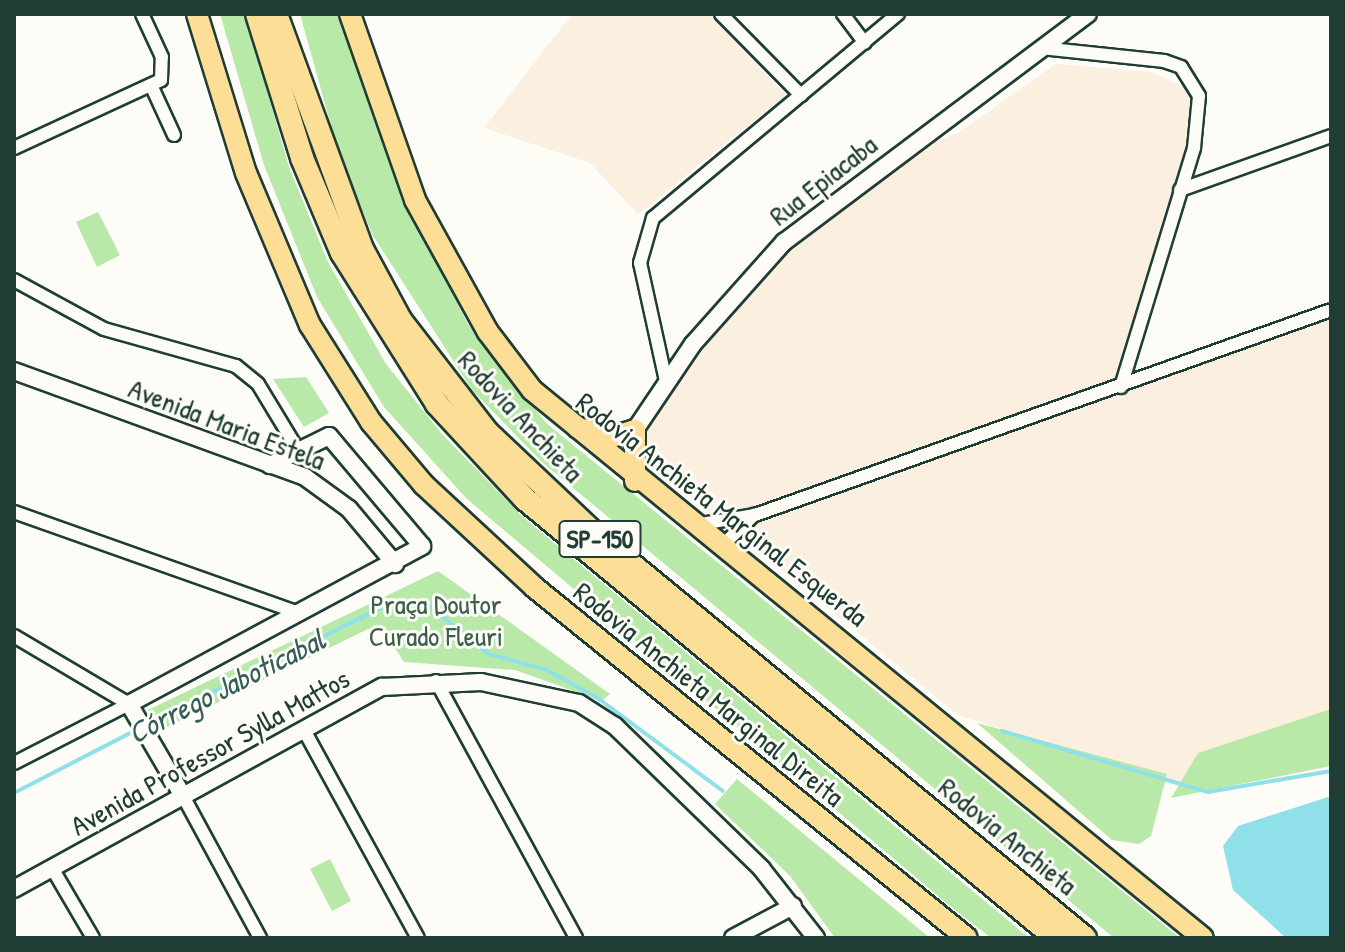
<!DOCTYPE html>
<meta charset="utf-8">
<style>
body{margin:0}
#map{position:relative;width:1345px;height:952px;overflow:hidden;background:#fdfcf7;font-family:"Patrick Hand",sans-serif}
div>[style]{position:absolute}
.built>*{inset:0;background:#fbefdf}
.green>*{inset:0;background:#b8e9a9}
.water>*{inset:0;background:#8fe0e8}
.stream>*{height:4px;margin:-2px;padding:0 2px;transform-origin:2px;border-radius:2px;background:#8fe0e8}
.roads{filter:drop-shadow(2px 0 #1f3d34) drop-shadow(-2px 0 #1f3d34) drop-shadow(0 2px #1f3d34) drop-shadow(0 -2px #1f3d34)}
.minor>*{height:12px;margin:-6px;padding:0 6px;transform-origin:6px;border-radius:6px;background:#fdfcf7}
.tertiary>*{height:16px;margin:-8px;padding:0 8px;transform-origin:8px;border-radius:8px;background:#fdfcf7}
.trunk>*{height:20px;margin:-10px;padding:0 10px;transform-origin:10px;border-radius:10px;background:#fcde96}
.motorway>*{height:22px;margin:-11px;padding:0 11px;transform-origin:11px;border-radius:11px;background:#fcde96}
span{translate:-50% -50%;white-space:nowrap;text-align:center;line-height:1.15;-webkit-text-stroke:6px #fdfcf7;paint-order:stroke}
.shield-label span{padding:2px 6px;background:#fdfcf7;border:2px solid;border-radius:6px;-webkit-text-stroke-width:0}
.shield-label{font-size:26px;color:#1f3d34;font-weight:700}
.street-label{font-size:28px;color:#1f3d34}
.park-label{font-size:28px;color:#3e5f4b}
.water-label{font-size:30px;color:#355e58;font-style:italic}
.frame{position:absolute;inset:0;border:16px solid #1f3d34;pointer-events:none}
</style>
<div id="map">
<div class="built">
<i style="clip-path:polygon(572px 14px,709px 14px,786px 95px,638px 214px,590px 163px,484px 128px)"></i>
<i style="clip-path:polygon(1056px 64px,1152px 72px,1188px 89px,1195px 117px,1120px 381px,713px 520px,641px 440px,645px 419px,780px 250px,911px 151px,958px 133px)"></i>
<i style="clip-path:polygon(1331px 314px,1331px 750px,1180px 787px,958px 715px,736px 532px)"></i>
</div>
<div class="green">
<i style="clip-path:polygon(220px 14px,245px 14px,289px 167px,328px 262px,386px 364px,442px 434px,523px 517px,1029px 938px,991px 938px,950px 906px,467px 499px,384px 407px,317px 297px,264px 165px)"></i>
<i style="clip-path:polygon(300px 14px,346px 14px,399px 188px,468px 324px,546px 423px,1180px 938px,1114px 938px,542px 462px,472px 390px,372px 234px,337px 147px)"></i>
<i style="clip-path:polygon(98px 212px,120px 255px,97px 267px,76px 222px)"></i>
<i style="clip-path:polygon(306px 377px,329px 413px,304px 427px,273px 379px)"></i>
<i style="clip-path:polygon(438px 571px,610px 694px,602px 701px,515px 670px,404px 662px,383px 630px,368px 629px,163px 729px,148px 710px)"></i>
<i style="clip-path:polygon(1331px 709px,1331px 766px,1171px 798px,1198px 753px)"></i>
<i style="clip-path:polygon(977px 723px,1167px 774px,1151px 836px,1139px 844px,1112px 840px)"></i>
<i style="clip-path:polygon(737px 779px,776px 811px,930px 938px,835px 938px,790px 876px,715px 804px)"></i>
<i style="clip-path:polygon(330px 859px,351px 901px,332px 911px,310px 869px)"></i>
</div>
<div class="water">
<i style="clip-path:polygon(1331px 796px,1331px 938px,1286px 938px,1233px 890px,1223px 846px,1238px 826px)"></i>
</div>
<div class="stream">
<i style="left:148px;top:724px;width:263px;rotate:-26.5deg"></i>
<i style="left:383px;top:607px;width:44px;rotate:-3.9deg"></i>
<i style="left:427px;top:604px;width:80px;rotate:38.9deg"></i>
<i style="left:489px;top:654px;width:60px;rotate:15.4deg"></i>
<i style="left:547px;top:670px;width:60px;rotate:29.1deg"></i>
<i style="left:599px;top:699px;width:154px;rotate:36.6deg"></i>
<i style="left:1002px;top:731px;width:215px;rotate:16.5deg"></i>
<i style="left:1208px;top:792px;width:125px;rotate:-9.7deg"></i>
<i style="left:14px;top:793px;width:142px;rotate:-27.3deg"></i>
</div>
<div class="roads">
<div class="minor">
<i style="left:721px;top:14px;width:114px;rotate:45.4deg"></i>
<i style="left:843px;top:14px;width:36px;rotate:53deg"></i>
<i style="left:1041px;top:48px;width:124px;rotate:6deg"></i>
<i style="left:1164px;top:61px;width:18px;rotate:19deg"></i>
<i style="left:1181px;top:67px;width:34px;rotate:58deg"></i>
<i style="left:1199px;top:96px;width:52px;rotate:95.5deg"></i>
<i style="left:1194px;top:148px;width:250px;rotate:107deg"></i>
<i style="left:151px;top:85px;width:55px;rotate:65.3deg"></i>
<i style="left:14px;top:148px;width:162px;rotate:-24.8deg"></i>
<i style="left:161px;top:80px;width:23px;rotate:-88deg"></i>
<i style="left:162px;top:57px;width:47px;rotate:-114.9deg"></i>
<i style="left:1180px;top:190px;width:160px;rotate:-19.7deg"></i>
<i style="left:14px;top:280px;width:102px;rotate:28.6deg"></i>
<i style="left:104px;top:329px;width:137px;rotate:15.7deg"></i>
<i style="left:236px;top:366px;width:28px;rotate:39deg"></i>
<i style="left:258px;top:384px;width:77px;rotate:58.8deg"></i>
<i style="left:666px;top:381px;width:121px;rotate:-102.4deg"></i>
<i style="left:640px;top:263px;width:47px;rotate:-73.9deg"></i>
<i style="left:653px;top:218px;width:319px;rotate:-39.8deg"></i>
<i style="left:14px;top:512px;width:302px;rotate:19.5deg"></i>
<i style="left:695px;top:525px;width:61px;rotate:-9.5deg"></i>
<i style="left:755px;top:515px;width:611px;rotate:-19.59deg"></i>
<i style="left:722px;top:546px;width:45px;rotate:-44.1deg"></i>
<i style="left:14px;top:636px;width:134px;rotate:30.6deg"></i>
<i style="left:129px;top:704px;width:129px;rotate:152.8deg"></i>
<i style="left:436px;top:681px;width:293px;rotate:61.4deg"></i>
<i style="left:304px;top:730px;width:237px;rotate:61.3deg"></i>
<i style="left:183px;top:796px;width:162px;rotate:61.5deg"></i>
<i style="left:52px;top:868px;width:81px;rotate:59.6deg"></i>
</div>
<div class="tertiary">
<i style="left:14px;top:371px;width:310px;rotate:20deg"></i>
<i style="left:305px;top:477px;width:54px;rotate:36deg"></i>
<i style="left:349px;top:509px;width:72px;rotate:50.1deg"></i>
<i style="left:635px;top:430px;width:104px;rotate:-56deg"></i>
<i style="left:693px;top:344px;width:137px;rotate:-48.3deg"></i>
<i style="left:784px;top:242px;width:380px;rotate:-36.9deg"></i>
<i style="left:183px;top:796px;width:107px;rotate:-120.4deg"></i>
<i style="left:129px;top:704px;width:333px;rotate:-28.3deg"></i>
<i style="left:422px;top:546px;width:144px;rotate:-130.2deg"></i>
<i style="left:329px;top:436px;width:66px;rotate:153.8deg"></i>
<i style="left:14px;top:889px;width:420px;rotate:-28.8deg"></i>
<i style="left:382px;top:687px;width:99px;rotate:-2.9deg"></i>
<i style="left:481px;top:682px;width:100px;rotate:12.1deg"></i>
<i style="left:579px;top:703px;width:43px;rotate:32.6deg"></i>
<i style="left:615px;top:726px;width:204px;rotate:44.2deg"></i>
<i style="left:761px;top:868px;width:89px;rotate:51.8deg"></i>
<i style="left:733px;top:938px;width:68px;rotate:-28.1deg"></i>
</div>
<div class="trunk">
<i style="left:197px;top:14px;width:166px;rotate:72.9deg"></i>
<i style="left:246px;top:173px;width:165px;rotate:67.2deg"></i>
<i style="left:310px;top:325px;width:115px;rotate:57.8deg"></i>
<i style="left:371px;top:422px;width:82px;rotate:49.9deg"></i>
<i style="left:424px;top:485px;width:150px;rotate:42.8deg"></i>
<i style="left:534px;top:587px;width:557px;rotate:39.03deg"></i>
<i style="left:350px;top:14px;width:197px;rotate:70.7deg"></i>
<i style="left:415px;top:200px;width:151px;rotate:61.1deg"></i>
<i style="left:488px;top:332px;width:73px;rotate:52.8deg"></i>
<i style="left:532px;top:390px;width:866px;rotate:39.24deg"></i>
<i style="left:578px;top:428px;width:35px;rotate:15deg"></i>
<i style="left:612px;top:437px;width:24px;rotate:-17deg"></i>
<i style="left:635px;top:430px;width:51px;rotate:90deg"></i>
</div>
<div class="motorway">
<i style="left:257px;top:14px;width:151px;rotate:72.6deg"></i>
<i style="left:302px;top:158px;width:103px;rotate:67.2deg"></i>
<i style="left:342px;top:253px;width:178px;rotate:57.8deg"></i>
<i style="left:437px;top:404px;width:129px;rotate:47.2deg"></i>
<i style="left:525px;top:499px;width:689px;rotate:39.58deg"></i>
<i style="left:276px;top:14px;width:250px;rotate:69.9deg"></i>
<i style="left:362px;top:249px;width:82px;rotate:61.6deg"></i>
<i style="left:401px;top:321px;width:140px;rotate:52.2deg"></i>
<i style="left:487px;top:432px;width:151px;rotate:43.4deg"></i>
<i style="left:597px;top:536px;width:632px;rotate:39.48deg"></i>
</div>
</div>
<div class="shield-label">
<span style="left:600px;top:539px">SP-150</span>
</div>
<div class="street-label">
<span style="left:823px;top:180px;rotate:-38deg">Rua Epiacaba</span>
<span style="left:521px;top:416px;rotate:47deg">Rodovia Anchieta</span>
<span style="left:227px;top:424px;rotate:21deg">Avenida Maria Estela</span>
<span style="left:722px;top:509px;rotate:38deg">Rodovia Anchieta Marginal Esquerda</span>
<span style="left:709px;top:694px;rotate:39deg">Rodovia Anchieta Marginal Direita</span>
<span style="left:210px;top:752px;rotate:-29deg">Avenida Professor Sylla Mattos</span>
<span style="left:1008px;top:836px;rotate:39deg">Rodovia Anchieta</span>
</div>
<div class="park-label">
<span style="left:436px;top:620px">Praça Doutor<br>Curado Fleuri</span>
</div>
<div class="water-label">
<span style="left:226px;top:686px;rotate:-27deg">Córrego Jaboticabal</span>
</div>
<div class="frame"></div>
</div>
